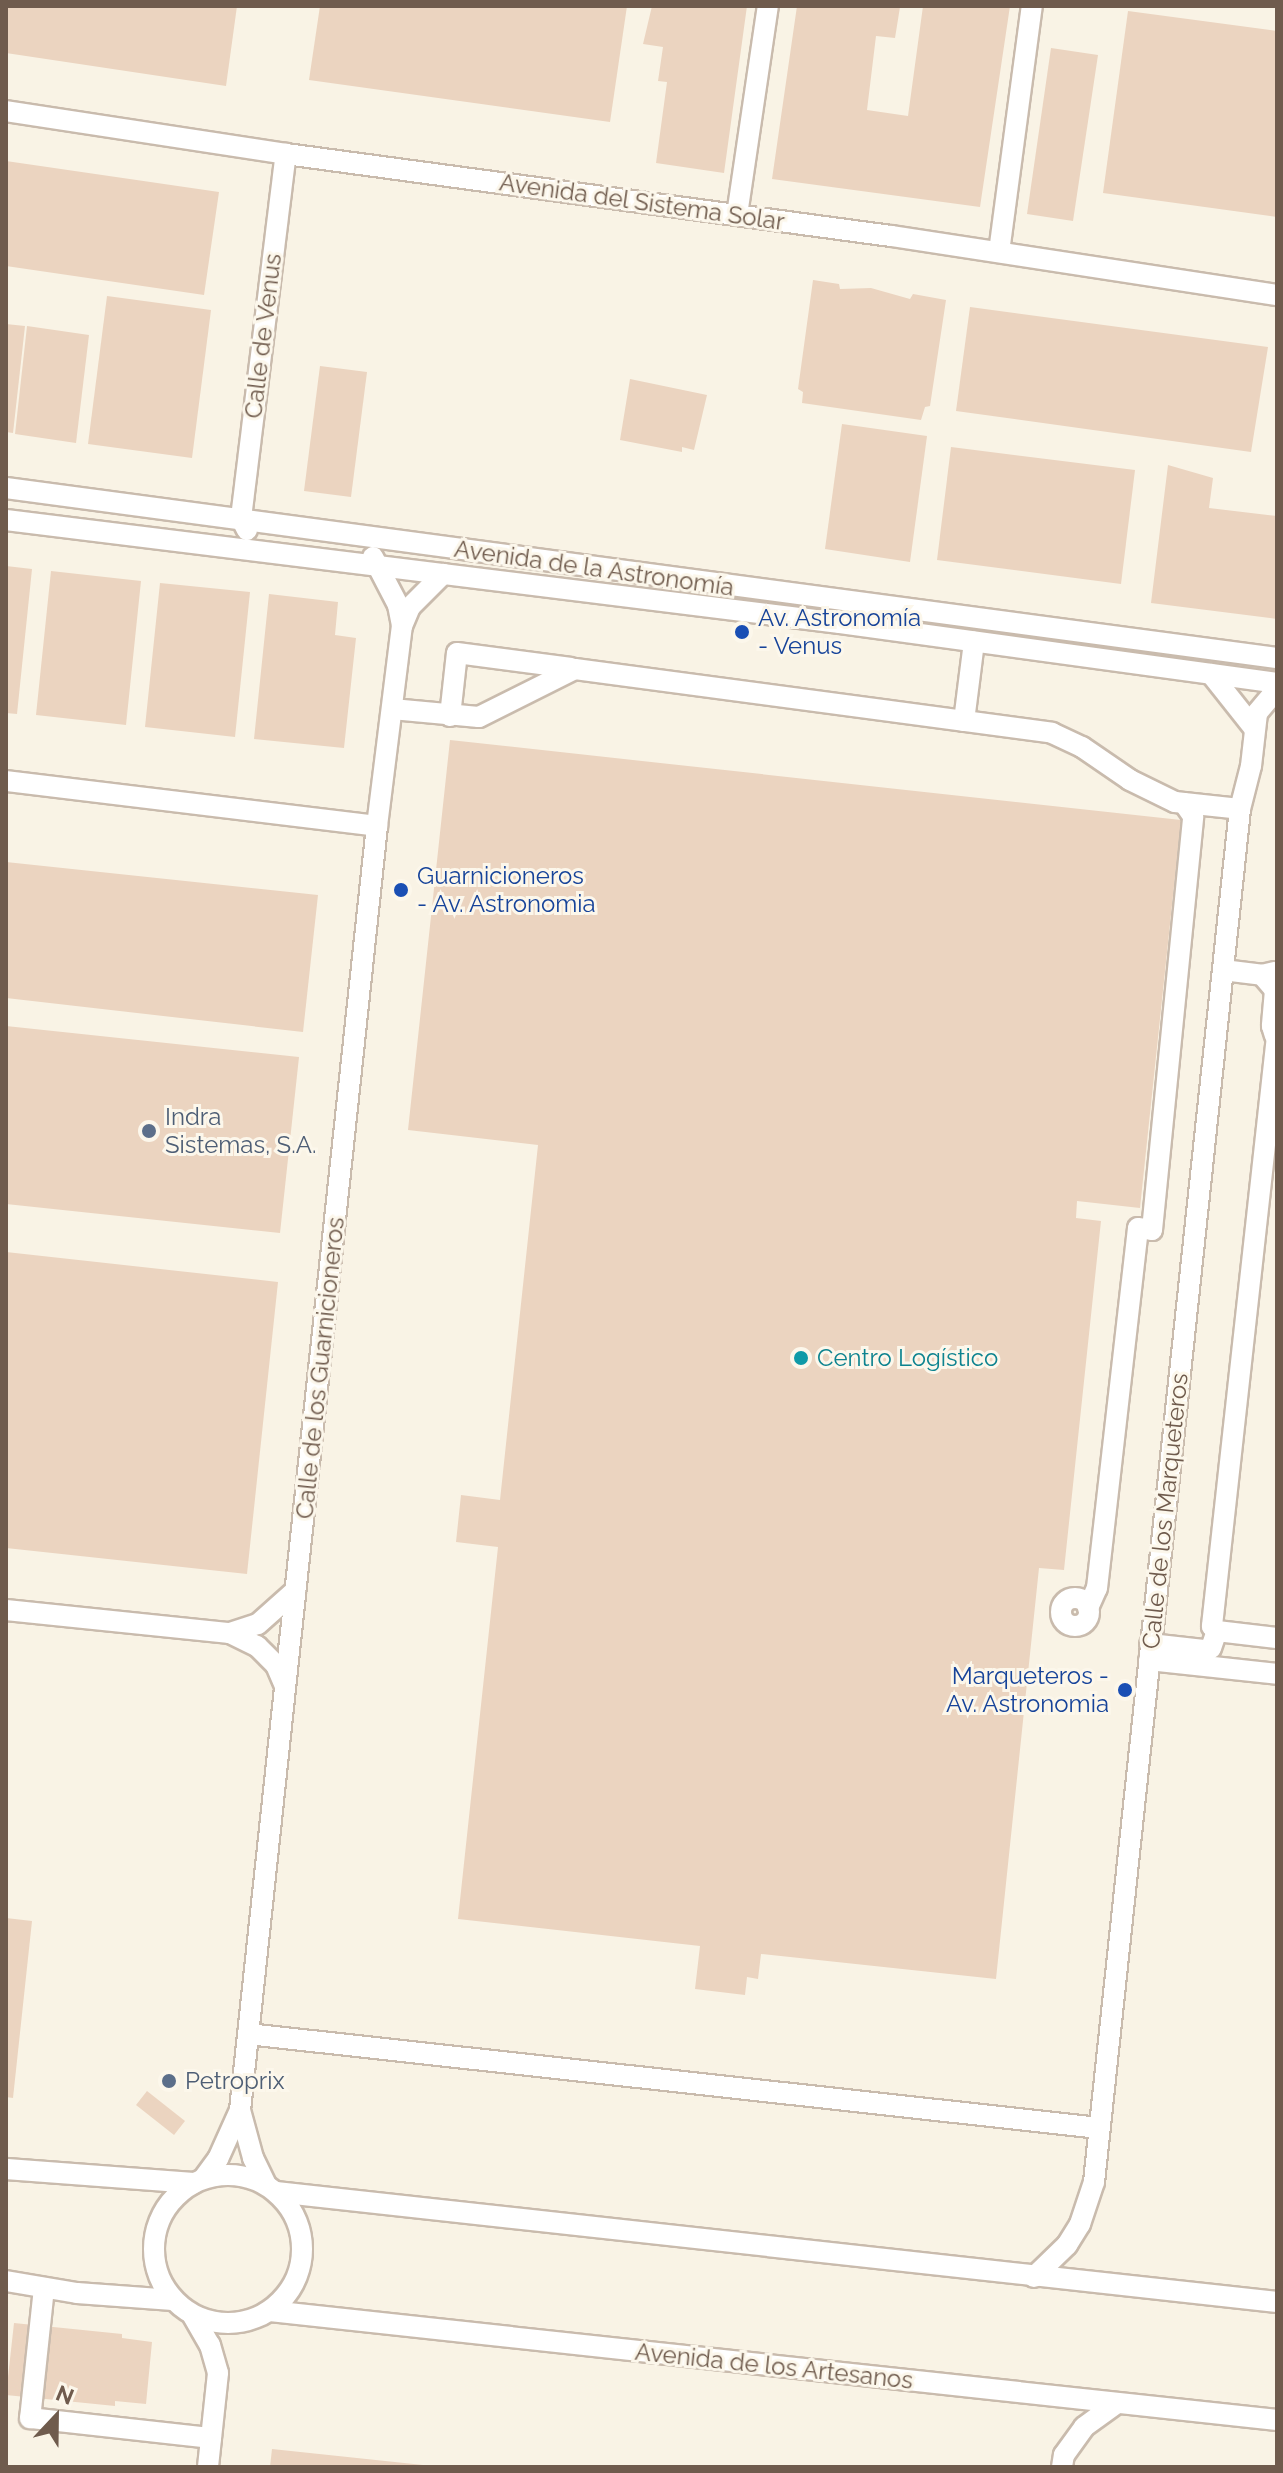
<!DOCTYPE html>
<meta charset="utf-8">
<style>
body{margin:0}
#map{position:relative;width:1283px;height:2473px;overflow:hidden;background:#f9f3e5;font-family:Raleway,sans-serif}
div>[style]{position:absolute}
.building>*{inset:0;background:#ebd4c0}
.roads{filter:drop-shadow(2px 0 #c9bbad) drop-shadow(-2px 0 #c9bbad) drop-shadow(0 2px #c9bbad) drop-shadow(0 -2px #c9bbad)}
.minor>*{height:20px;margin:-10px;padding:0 10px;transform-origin:10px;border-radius:10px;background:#fff}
.minor>.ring{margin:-10px;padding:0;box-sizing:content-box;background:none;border:20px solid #fff;border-radius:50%}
.dots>*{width:22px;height:22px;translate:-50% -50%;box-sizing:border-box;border:4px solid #fcf7eb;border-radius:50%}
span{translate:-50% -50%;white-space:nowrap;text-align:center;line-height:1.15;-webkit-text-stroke:6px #fcf7eb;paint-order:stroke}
.street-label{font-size:24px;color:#6f5b4d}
.transit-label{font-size:24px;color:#164399}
.left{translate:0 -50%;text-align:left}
.right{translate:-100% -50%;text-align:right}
.service-label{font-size:24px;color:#4e5e75}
.culture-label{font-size:24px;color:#0d838f}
.frame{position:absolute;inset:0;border:8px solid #6f5b4d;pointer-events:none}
.north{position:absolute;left:16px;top:2377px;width:80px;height:80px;-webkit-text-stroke:6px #fcf7eb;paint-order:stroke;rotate:22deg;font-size:22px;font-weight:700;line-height:32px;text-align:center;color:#6f5b4d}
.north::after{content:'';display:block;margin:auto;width:28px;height:36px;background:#6f5b4d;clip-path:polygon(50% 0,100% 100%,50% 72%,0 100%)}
</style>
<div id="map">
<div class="building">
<i style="clip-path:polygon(6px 6px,237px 6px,226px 86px,6px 53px)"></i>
<i style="clip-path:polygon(320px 6px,627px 6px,610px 122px,309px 80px)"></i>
<i style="clip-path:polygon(652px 6px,747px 6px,724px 173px,656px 163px,667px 82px,658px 81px,663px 47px,643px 44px)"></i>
<i style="clip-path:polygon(797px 6px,900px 7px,895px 38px,876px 36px,867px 110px,908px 116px,923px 6px,1010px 6px,980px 207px,772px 179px)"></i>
<i style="clip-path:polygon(1128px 11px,1277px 31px,1277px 217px,1103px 193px)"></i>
<i style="clip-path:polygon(1051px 48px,1098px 55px,1073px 221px,1027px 214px)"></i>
<i style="clip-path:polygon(6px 161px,219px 192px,204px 295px,6px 266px)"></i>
<i style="clip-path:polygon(813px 280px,839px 284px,840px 289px,871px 288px,910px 299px,913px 294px,946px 300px,930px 406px,925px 407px,921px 420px,802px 403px,803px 392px,798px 389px)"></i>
<i style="clip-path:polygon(107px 296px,211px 310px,192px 458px,88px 444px)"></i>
<i style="clip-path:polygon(970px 307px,1268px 347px,1251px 452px,956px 411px)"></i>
<i style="clip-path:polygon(6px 324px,25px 326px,13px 433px,6px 432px)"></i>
<i style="clip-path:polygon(27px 326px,89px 335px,76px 443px,15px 434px)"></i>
<i style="clip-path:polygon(320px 366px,367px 372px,351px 497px,304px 491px)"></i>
<i style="clip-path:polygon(630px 379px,707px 395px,694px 450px,682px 447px,682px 452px,620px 440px)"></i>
<i style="clip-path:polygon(842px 424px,927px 436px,910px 562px,825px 549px)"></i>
<i style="clip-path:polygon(951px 447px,1135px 470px,1121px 584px,937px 560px)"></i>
<i style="clip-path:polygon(1168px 465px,1213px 478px,1209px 508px,1277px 516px,1277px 619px,1151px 603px)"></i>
<i style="clip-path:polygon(6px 566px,32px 569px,17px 714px,6px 713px)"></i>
<i style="clip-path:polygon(51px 571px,141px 581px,126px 725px,36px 715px)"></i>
<i style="clip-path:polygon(160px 583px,250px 592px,235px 737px,145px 727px)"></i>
<i style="clip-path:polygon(269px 594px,338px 602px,335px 635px,356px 638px,344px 748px,254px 739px)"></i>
<i style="clip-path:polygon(450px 740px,1181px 820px,1140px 1208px,1077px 1201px,1076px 1218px,1101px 1221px,1064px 1570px,1039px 1568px,996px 1979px,761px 1954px,758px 1979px,747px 1977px,745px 1995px,695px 1989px,700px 1946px,458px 1919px,498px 1547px,456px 1542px,461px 1495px,500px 1500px,538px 1145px,408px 1130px)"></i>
<i style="clip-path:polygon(6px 862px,318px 895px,303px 1032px,6px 998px)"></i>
<i style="clip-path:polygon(6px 1026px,299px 1057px,280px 1233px,6px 1204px)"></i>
<i style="clip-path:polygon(6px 1252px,278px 1282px,247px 1574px,6px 1548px)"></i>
<i style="clip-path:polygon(6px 1918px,32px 1921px,13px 2098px,6px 2097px)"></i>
<i style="clip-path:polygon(147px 2091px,185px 2121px,174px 2135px,136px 2105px)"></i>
<i style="clip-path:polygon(14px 2323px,122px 2334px,122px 2338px,152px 2342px,146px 2404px,115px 2401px,115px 2406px,6px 2395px)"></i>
<i style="clip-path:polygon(272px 2449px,423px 2465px,423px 2467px,270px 2467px)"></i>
</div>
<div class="roads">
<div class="minor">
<i style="left:6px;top:111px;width:283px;rotate:8.7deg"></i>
<i style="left:286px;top:154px;width:611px;rotate:7.72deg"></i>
<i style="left:891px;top:236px;width:390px;rotate:8.7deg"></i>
<i style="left:737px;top:215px;width:211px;rotate:-81.6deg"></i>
<i style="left:999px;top:252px;width:248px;rotate:-82.4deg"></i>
<i style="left:6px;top:488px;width:1282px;rotate:7.62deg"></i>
<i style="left:6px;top:520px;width:840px;rotate:7.04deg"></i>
<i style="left:840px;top:623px;width:441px;rotate:7.8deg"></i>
<i style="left:247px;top:530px;width:13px;rotate:-117deg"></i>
<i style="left:241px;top:518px;width:367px;rotate:-83deg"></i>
<i style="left:373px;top:557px;width:54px;rotate:62.5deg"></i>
<i style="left:398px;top:605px;width:21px;rotate:79deg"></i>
<i style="left:1211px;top:674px;width:68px;rotate:51.6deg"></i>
<i style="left:392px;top:709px;width:87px;rotate:5.3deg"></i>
<i style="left:479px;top:717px;width:107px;rotate:-26.6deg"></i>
<i style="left:575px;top:669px;width:481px;rotate:7.6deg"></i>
<i style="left:1052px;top:733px;width:33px;rotate:25deg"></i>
<i style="left:1082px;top:747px;width:58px;rotate:34.5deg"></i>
<i style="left:1130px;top:780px;width:50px;rotate:26.1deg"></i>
<i style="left:1175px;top:802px;width:65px;rotate:6.1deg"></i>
<i style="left:450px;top:716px;width:63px;rotate:-83.7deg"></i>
<i style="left:457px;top:653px;width:115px;rotate:7.5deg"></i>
<i style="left:964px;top:721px;width:80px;rotate:-82.8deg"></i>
<i style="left:6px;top:781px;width:374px;rotate:6.9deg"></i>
<i style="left:1223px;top:970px;width:39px;rotate:7deg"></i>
<i style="left:1262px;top:975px;width:12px;rotate:-14deg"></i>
<i style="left:1262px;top:975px;width:20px;rotate:49deg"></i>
<i style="left:1275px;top:990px;width:36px;rotate:95deg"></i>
<i style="left:1272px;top:1026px;width:10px;rotate:73deg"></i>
<i style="left:1277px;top:1036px;width:594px;rotate:96.29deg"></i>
<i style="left:1212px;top:1626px;width:7px;rotate:45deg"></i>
<i style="left:1217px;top:1631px;width:60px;rotate:6.7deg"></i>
<i class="ring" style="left:1061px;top:1598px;width:8px;height:8px"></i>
<i style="left:1088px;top:1608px;width:22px;rotate:-66deg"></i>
<i style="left:1097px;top:1588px;width:362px;rotate:-83.5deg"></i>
<i style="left:1138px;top:1228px;width:14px;rotate:8deg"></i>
<i style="left:1152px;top:1230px;width:416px;rotate:-84.3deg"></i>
<i style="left:1193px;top:816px;width:16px;rotate:-125deg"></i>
<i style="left:6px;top:1610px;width:225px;rotate:5.9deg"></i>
<i style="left:230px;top:1633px;width:30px;rotate:26deg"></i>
<i style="left:257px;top:1646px;width:27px;rotate:45deg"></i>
<i style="left:276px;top:1665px;width:23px;rotate:67deg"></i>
<i style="left:230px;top:1633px;width:29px;rotate:-18deg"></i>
<i style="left:258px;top:1624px;width:50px;rotate:-41.7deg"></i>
<i style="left:1150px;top:1644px;width:54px;rotate:6.3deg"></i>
<i style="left:1204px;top:1650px;width:7px;rotate:-16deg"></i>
<i style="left:1211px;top:1648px;width:18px;rotate:-71deg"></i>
<i style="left:1149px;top:1660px;width:129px;rotate:6.2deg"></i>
<i style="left:248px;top:2034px;width:857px;rotate:6.3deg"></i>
<i style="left:240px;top:2110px;width:50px;rotate:74.8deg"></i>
<i style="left:253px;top:2158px;width:30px;rotate:64deg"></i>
<i style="left:6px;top:2169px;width:188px;rotate:4.3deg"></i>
<i class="ring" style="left:154px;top:2175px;width:128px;height:128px"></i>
<i style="left:204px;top:2178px;width:24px;rotate:-54deg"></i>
<i style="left:218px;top:2159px;width:54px;rotate:-65.8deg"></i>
<i style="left:240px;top:2110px;width:1291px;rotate:-83.91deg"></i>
<i style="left:377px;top:826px;width:202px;rotate:-82.9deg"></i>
<i style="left:402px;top:626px;width:21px;rotate:-67deg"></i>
<i style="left:410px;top:607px;width:47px;rotate:-45deg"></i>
<i style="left:276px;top:2192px;width:1007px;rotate:6.27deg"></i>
<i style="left:1034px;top:2277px;width:46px;rotate:-44.1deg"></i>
<i style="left:1067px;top:2245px;width:25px;rotate:-58deg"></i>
<i style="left:1080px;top:2224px;width:44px;rotate:-71.6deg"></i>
<i style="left:1094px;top:2182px;width:1381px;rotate:-83.93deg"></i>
<i style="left:1240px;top:809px;width:44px;rotate:-75.7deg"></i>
<i style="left:1251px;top:766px;width:53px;rotate:-83.5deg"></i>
<i style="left:1257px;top:713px;width:31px;rotate:-50deg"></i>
<i style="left:6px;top:2281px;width:72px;rotate:9.6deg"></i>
<i style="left:77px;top:2293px;width:96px;rotate:4.2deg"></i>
<i style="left:44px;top:2288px;width:131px;rotate:96.1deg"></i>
<i style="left:30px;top:2418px;width:182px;rotate:6.3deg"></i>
<i style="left:270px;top:2311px;width:1013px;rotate:6.18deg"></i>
<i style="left:193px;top:2316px;width:34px;rotate:60deg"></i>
<i style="left:210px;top:2345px;width:29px;rotate:74deg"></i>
<i style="left:218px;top:2373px;width:95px;rotate:96.1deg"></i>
<i style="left:1062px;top:2467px;width:12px;rotate:-81deg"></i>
<i style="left:1064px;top:2455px;width:34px;rotate:-54deg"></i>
<i style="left:1084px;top:2427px;width:39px;rotate:-36deg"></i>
</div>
</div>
<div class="dots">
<i style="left:742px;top:632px;background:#1a4fb4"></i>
<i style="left:401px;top:890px;background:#1a4fb4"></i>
<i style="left:149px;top:1131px;background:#5c6f8a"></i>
<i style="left:801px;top:1358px;background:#0f9aa8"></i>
<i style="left:1125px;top:1690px;background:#1a4fb4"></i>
<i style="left:169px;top:2081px;background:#5c6f8a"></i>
</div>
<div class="street-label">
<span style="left:642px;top:202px;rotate:8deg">Avenida del Sistema Solar</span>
<span style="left:263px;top:336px;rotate:-83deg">Calle de Venus</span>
<span style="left:594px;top:568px;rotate:8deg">Avenida de la Astronomía</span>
<span style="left:320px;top:1368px;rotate:-84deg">Calle de los Guarnicioneros</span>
<span style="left:1165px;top:1511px;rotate:-84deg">Calle de los Marqueteros</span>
<span style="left:774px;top:2366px;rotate:6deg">Avenida de los Artesanos</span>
</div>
<div class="transit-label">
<span class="left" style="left:758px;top:632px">Av. Astronomía<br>- Venus</span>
<span class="left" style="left:417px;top:890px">Guarnicioneros<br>- Av. Astronomia</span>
<span class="right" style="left:1109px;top:1690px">Marqueteros -<br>Av. Astronomia</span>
</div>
<div class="service-label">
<span class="left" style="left:165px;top:1131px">Indra<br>Sistemas, S.A.</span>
<span class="left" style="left:185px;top:2081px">Petroprix</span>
</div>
<div class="culture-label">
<span class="left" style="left:817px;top:1358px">Centro Logístico</span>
</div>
<div class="frame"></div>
<div class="north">N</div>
</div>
